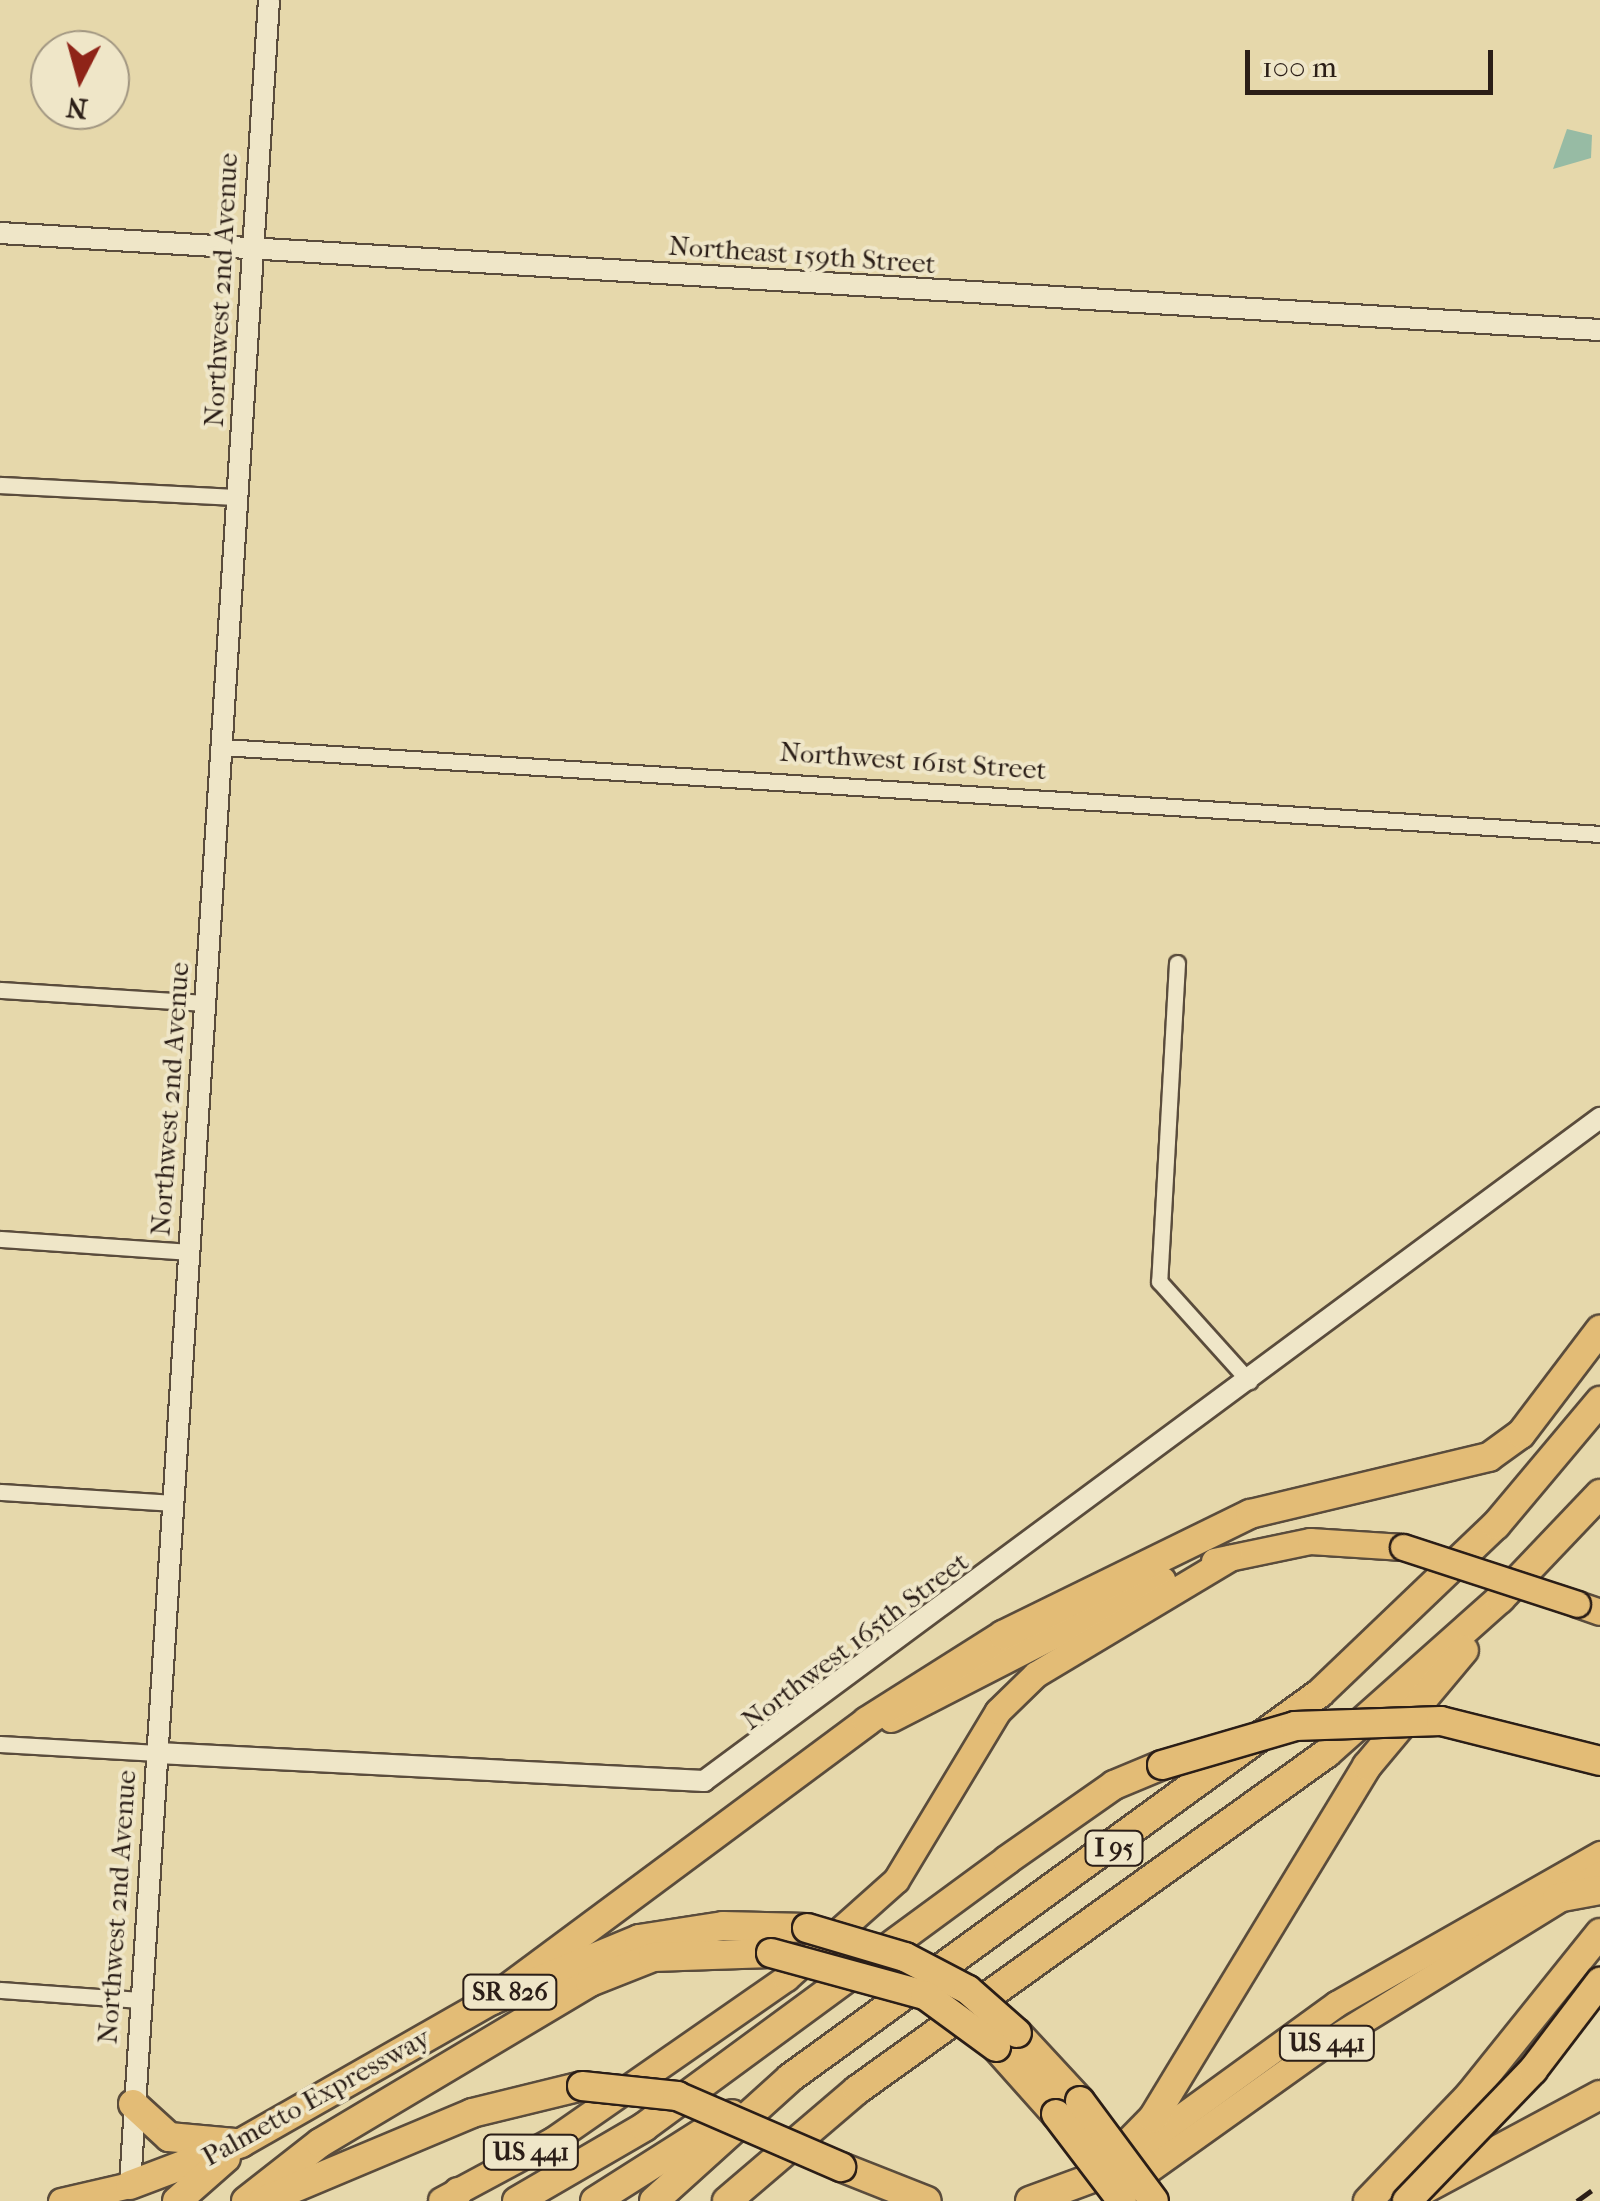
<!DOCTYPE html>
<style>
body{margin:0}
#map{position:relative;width:1600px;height:2201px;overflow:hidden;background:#e6d8ab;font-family:"IM FELL French Canon",serif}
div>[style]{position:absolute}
.water>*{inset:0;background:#97bba4}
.roads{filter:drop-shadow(2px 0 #5a4c3c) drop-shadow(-2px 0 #5a4c3c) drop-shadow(0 2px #5a4c3c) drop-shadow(0 -2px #5a4c3c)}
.minor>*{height:15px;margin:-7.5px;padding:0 7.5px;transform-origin:7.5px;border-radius:7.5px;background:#efe6c8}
.tertiary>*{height:20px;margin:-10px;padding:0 10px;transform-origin:10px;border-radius:10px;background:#efe6c8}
.primary>*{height:25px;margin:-12.5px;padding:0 12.5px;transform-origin:12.5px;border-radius:12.5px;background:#e3bc76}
.motorway>*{height:28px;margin:-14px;padding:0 14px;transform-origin:14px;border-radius:14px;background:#e3bc76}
.rail>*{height:5px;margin-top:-2.5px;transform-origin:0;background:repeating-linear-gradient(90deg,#2b1e17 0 18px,transparent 0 36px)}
.bridges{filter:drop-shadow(2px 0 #2b1e17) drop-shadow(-2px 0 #2b1e17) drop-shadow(0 2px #2b1e17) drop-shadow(0 -2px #2b1e17)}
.primary-bridge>*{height:25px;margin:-12.5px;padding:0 12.5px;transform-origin:12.5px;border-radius:12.5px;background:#e3bc76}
.motorway-bridge>*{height:28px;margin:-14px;padding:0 14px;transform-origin:14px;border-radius:14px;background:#e3bc76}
span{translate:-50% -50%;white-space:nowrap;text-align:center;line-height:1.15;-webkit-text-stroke:8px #efe6c8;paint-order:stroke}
.shield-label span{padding:2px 8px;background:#efe6c8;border:2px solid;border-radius:8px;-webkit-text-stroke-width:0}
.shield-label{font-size:25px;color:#2b1e17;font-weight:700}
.street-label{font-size:28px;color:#2b1e17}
.north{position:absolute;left:30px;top:30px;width:100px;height:100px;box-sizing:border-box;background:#efe6c8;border:2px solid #a19681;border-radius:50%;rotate:186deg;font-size:28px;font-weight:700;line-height:40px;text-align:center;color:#2b1e17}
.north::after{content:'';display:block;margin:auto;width:35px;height:45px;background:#8f2418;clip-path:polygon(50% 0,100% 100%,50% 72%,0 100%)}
.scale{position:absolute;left:1245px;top:50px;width:248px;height:45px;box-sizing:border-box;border:5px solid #2b1e17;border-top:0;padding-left:12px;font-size:30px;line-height:35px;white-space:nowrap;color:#2b1e17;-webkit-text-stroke:8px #efe6c8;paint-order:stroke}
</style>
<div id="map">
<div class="water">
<i style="clip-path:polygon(1567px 129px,1592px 135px,1591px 158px,1553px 169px)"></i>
</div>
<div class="roads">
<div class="minor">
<i style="left:0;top:485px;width:238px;rotate:2.9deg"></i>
<i style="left:222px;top:747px;width:1381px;rotate:3.61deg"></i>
<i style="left:1177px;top:963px;width:319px;rotate:93.2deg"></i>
<i style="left:1159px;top:1281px;width:135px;rotate:48deg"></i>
<i style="left:0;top:990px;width:206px;rotate:3.6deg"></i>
<i style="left:0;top:1239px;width:191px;rotate:3.9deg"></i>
<i style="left:0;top:1492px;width:175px;rotate:3.6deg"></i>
<i style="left:0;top:1744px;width:158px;rotate:3.3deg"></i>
<i style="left:0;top:1990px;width:140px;rotate:4.1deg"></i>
</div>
<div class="tertiary">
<i style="left:0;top:233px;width:1603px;rotate:3.47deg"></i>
<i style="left:158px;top:1753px;width:547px;rotate:2.94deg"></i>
<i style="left:704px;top:1781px;width:1115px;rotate:-36.5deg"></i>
<i style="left:130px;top:2185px;width:2189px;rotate:-86.36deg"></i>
</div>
<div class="primary">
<i style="left:1214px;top:1561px;width:98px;rotate:-11.8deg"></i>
<i style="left:1310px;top:1541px;width:93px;rotate:3.7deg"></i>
<i style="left:1577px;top:1604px;width:24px;rotate:19deg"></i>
<i style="left:891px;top:1719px;width:305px;rotate:-27.2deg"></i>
<i style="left:1120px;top:2161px;width:267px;rotate:-36deg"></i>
<i style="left:1336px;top:2004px;width:304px;rotate:-29.6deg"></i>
<i style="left:1120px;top:2190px;width:253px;rotate:-35.5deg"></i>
<i style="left:1326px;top:2043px;width:322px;rotate:-31.7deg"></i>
<i style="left:441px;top:2200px;width:127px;rotate:-28.2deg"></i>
<i style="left:553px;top:2140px;width:284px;rotate:-34.8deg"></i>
<i style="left:786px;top:1978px;width:147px;rotate:-41.7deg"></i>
<i style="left:896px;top:1880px;width:197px;rotate:-58.9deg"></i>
<i style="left:998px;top:1711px;width:53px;rotate:-44.2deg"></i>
<i style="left:1036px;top:1674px;width:226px;rotate:-30.9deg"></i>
<i style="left:61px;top:2201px;width:71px;rotate:-13.1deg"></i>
</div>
<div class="motorway">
<i style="left:1557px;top:1898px;width:44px;rotate:-10.5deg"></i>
<i style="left:492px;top:2000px;width:467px;rotate:-36.6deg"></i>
<i style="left:867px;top:1721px;width:161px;rotate:-32.3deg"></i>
<i style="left:1003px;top:1635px;width:275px;rotate:-26.1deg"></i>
<i style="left:1250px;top:1514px;width:246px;rotate:-13.4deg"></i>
<i style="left:1489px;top:1457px;width:39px;rotate:-36deg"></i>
<i style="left:1521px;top:1434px;width:131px;rotate:-52.8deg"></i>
<i style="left:1017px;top:2033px;width:93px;rotate:47.2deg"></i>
<i style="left:996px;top:2047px;width:90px;rotate:48.2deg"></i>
<i style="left:133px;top:2104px;width:49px;rotate:42.5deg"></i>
<i style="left:169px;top:2137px;width:66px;rotate:5.2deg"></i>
<i style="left:841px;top:2167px;width:92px;rotate:21.6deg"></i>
<i style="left:130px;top:2185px;width:119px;rotate:-20.7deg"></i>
<i style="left:241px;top:2143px;width:289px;rotate:-29.7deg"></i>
<i style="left:492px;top:2000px;width:159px;rotate:-22.5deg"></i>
<i style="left:639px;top:1939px;width:85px;rotate:-8.8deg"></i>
<i style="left:723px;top:1926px;width:84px;rotate:1.4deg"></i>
<i style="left:1421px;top:2191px;width:203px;rotate:-28.2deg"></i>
<i style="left:177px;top:2201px;width:65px;rotate:-41.3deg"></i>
<i style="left:246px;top:2201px;width:94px;rotate:-38.1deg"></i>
<i style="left:320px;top:2143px;width:314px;rotate:-30.8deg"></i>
<i style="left:590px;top:1982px;width:68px;rotate:-21.6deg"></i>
<i style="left:653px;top:1957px;width:118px;rotate:-1.9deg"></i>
<i style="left:263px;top:2201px;width:227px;rotate:-22.8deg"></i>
<i style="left:472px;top:2113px;width:113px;rotate:-13.8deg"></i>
<i style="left:452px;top:2201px;width:11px;rotate:-56deg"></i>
<i style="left:517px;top:2201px;width:147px;rotate:-30.2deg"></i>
<i style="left:644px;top:2127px;width:451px;rotate:-36.3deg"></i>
<i style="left:1007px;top:1860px;width:131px;rotate:-35deg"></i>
<i style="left:1114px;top:1785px;width:52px;rotate:-22.6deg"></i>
<i style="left:595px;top:2201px;width:162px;rotate:-32.4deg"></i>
<i style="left:654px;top:2201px;width:183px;rotate:-42.1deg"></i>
<i style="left:790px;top:2078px;width:655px;rotate:-36deg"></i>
<i style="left:1320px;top:1693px;width:243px;rotate:-43.7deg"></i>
<i style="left:1496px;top:1525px;width:162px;rotate:-50deg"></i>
<i style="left:727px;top:2201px;width:171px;rotate:-40.5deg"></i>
<i style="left:857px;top:2090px;width:578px;rotate:-35.64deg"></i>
<i style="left:1327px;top:1753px;width:232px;rotate:-41.7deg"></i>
<i style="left:1500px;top:1599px;width:145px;rotate:-46.4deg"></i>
<i style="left:1030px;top:2201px;width:69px;rotate:-20.3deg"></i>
<i style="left:1095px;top:2177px;width:83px;rotate:-45.5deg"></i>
<i style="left:1153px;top:2118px;width:412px;rotate:-58.7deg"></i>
<i style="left:1367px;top:1766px;width:151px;rotate:-50.1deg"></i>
<i style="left:1368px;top:2201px;width:146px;rotate:-46.1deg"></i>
<i style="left:1469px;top:2096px;width:209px;rotate:-51.2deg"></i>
</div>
</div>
<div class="rail">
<i style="left:1577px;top:2201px;width:29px;rotate:-36deg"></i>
</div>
<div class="bridges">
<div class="primary-bridge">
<i style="left:1403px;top:1547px;width:183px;rotate:18.1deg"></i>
</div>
<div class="motorway-bridge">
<i style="left:1162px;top:1765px;width:139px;rotate:-16.3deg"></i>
<i style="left:1295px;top:1726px;width:146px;rotate:-2deg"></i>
<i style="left:1441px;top:1721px;width:164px;rotate:14.1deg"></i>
<i style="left:807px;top:1928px;width:102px;rotate:16.5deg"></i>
<i style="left:905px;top:1957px;width:71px;rotate:27.6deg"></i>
<i style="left:968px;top:1990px;width:65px;rotate:41.3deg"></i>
<i style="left:771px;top:1953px;width:160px;rotate:15.3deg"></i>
<i style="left:925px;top:1995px;width:88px;rotate:36.2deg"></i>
<i style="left:582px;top:2086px;width:96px;rotate:6deg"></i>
<i style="left:677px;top:2096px;width:179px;rotate:23.4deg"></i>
<i style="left:1080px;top:2101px;width:124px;rotate:53.5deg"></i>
<i style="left:1056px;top:2114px;width:109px;rotate:52.8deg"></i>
<i style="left:1407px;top:2201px;width:182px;rotate:-46.1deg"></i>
<i style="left:1533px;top:2070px;width:111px;rotate:-52.7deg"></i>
</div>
</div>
<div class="shield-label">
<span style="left:1114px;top:1848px">I 95</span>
<span style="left:510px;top:1992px">SR 826</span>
<span style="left:1327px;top:2043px">US 441</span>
<span style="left:531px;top:2152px">US 441</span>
</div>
<div class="street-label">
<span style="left:802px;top:255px;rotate:4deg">Northeast 159th Street</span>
<span style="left:221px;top:290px;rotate:-87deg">Northwest 2nd Avenue</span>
<span style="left:913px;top:761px;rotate:4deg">Northwest 161st Street</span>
<span style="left:170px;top:1099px;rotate:-86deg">Northwest 2nd Avenue</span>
<span style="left:855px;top:1641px;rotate:-37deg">Northwest 165th Street</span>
<span style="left:117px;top:1907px;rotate:-86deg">Northwest 2nd Avenue</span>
<span style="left:316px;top:2097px;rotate:-29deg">Palmetto Expressway</span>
</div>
<div class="north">N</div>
<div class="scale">100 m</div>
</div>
